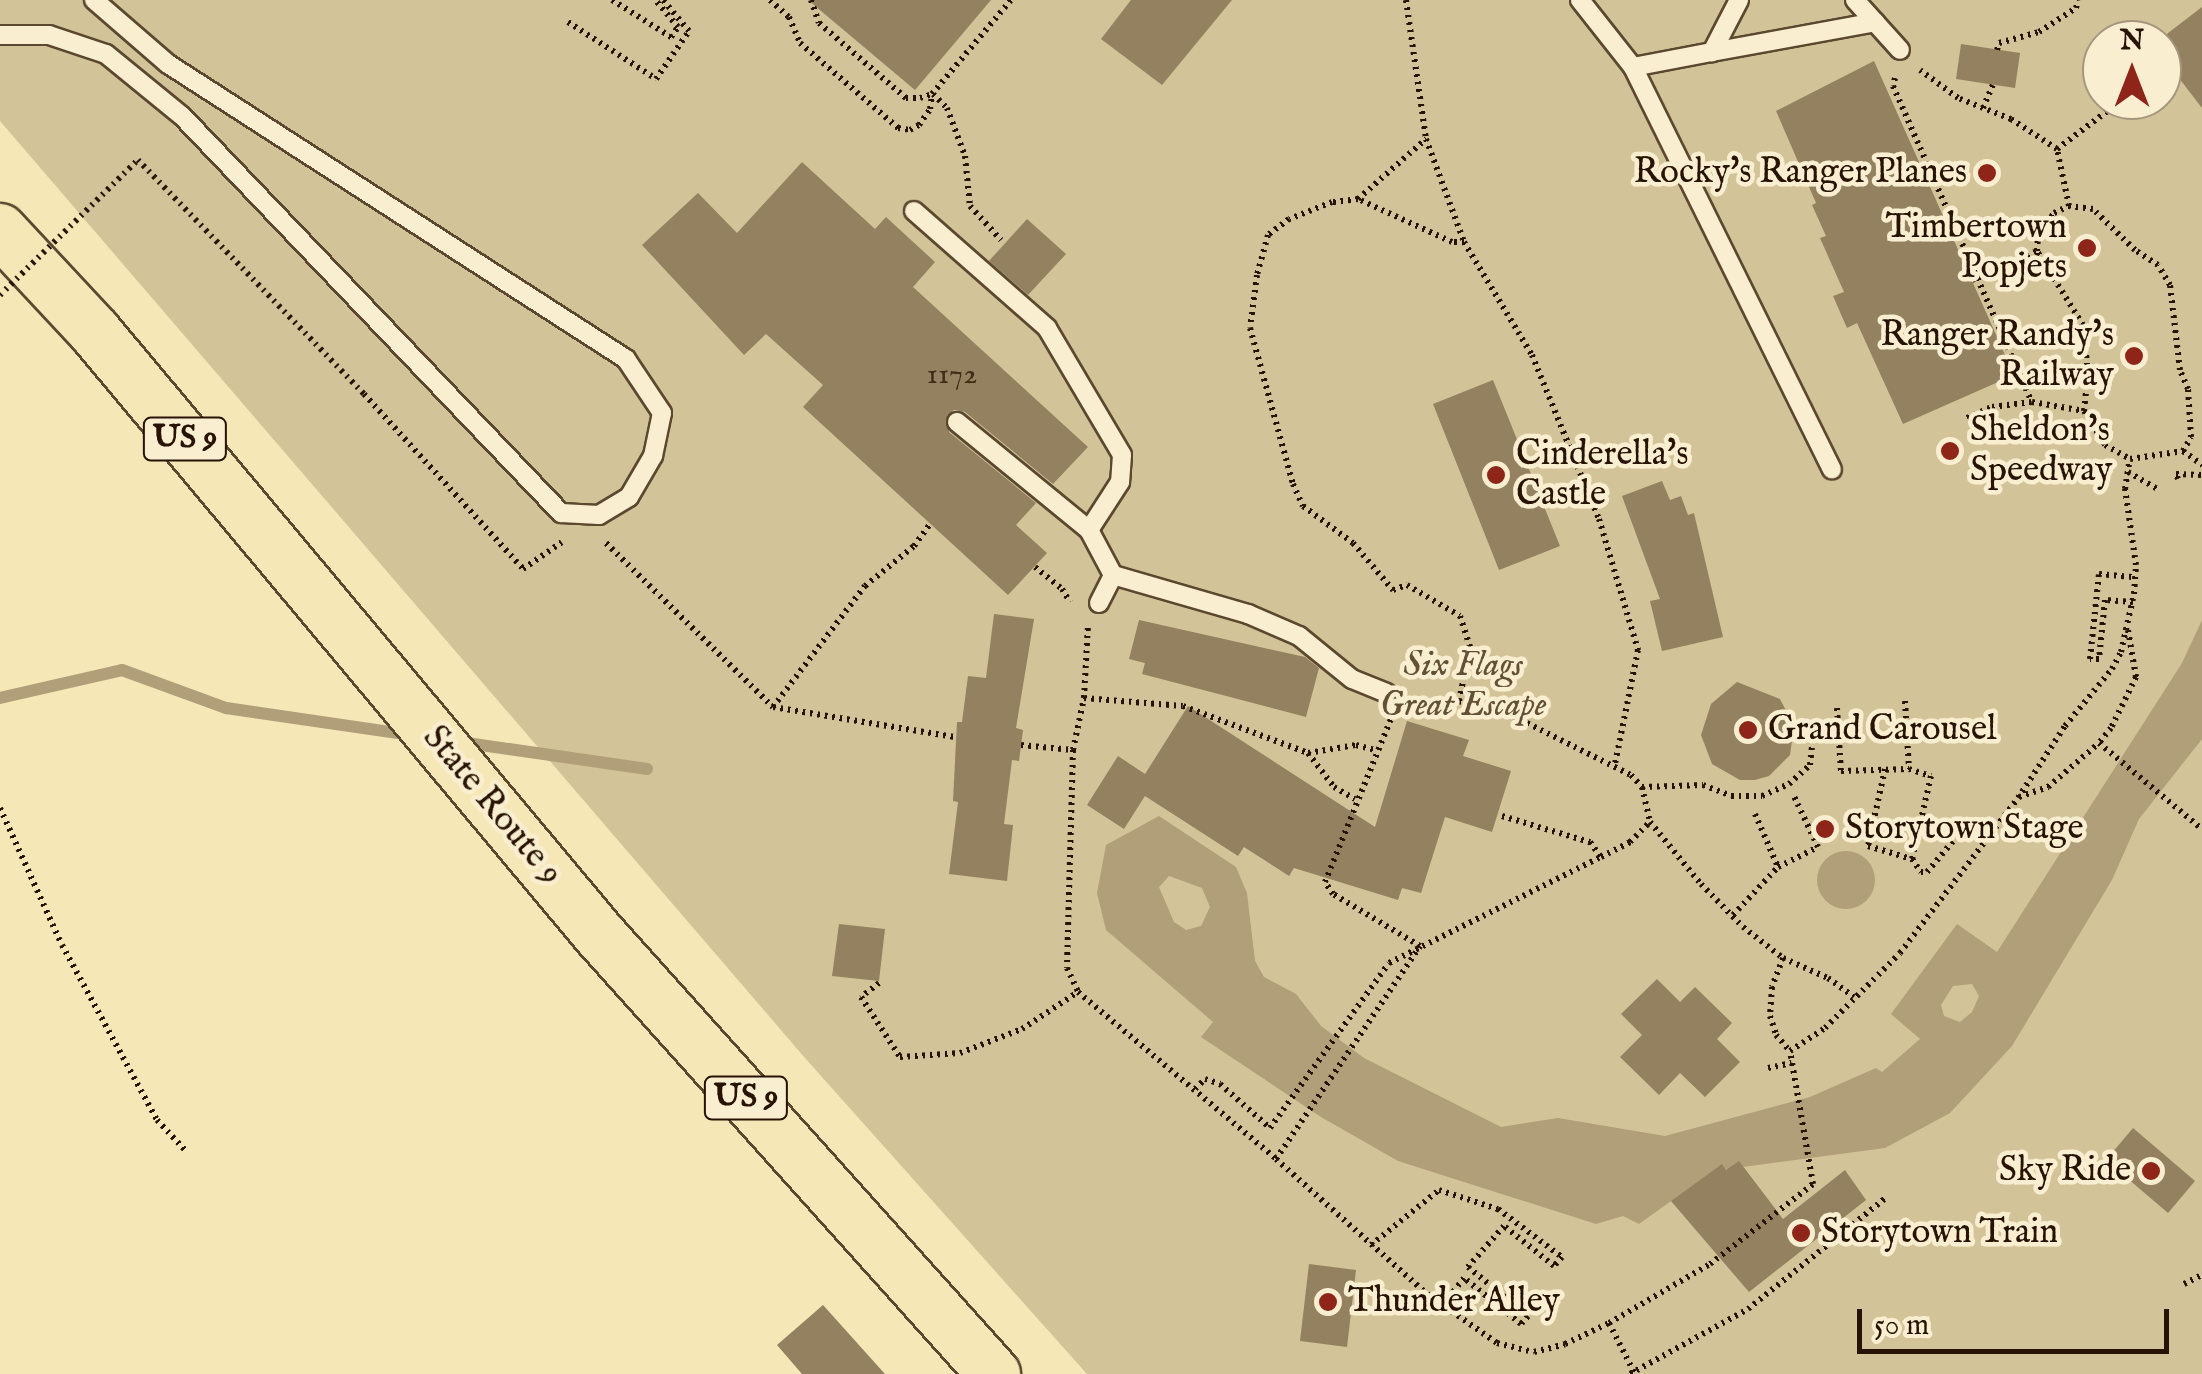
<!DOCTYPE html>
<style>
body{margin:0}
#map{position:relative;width:2202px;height:1374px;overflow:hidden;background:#f6e7b7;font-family:"IM FELL English",serif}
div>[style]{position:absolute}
.green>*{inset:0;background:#d3c398}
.water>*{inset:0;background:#b09f79}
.round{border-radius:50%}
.stream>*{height:12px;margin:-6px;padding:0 6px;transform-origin:6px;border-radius:6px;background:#b09f79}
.building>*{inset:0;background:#93815f}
.path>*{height:6px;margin-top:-3px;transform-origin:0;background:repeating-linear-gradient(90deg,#271300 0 2.5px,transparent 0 7.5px)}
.roads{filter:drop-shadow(2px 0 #5b482e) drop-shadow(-2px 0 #5b482e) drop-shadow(0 2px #5b482e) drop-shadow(0 -2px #5b482e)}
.lane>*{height:18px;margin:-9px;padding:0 9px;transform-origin:9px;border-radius:9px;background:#f9efd0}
.primary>*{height:52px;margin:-26px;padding:0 26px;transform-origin:26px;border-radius:26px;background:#f6e7b7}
.path-bridge>*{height:6px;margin-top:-3px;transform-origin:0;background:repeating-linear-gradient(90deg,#271300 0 2.5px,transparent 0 7.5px)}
.dots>*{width:28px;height:28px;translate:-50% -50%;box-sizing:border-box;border:5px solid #f9efd0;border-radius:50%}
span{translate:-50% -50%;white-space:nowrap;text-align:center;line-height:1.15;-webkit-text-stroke:9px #f9efd0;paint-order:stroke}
.number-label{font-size:30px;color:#422e18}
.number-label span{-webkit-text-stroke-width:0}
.shield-label span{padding:2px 8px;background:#f9efd0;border:2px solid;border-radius:8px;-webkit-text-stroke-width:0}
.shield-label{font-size:32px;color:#271300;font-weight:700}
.poi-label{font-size:35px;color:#271300}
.right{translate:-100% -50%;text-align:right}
.left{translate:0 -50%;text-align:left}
.park-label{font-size:35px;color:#635135;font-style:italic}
.street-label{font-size:35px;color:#271300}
.north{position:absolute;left:2082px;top:20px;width:100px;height:100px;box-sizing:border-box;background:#f9efd0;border:2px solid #a5977d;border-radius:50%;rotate:0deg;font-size:28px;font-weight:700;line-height:40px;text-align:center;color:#271300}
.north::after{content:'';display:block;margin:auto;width:35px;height:45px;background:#8f2418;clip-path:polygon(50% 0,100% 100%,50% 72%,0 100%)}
.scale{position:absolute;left:1857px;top:1309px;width:312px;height:45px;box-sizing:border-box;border:5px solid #271300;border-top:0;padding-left:12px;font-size:30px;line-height:35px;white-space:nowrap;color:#271300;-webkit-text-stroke:8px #f9efd0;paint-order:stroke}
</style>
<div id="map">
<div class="green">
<i style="clip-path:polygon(evenodd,0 0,2202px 0,2202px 1374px,1087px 1374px,805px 1058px,0 121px,0 0,2102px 40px,2162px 40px,2162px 100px,2102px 100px,2102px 40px)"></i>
</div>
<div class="water">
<i style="clip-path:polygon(evenodd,2202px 620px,2202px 739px,2139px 819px,2112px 880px,2012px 1046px,1950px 1113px,1885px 1148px,1713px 1171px,1639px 1224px,1623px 1216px,1596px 1224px,1398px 1161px,1321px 1117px,1201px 1037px,1213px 1022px,1106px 930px,1097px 893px,1106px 845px,1159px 816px,1236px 867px,1247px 893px,1255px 961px,1264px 977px,1296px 994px,1321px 1026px,1364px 1058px,1501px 1127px,1558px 1118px,1665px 1136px,1810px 1097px,1876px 1068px,1882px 1072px,1920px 1039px,1891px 1014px,1957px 924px,1997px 952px,2182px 663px,2202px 620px,1169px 876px,1202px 888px,1210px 907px,1201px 926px,1186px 930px,1174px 922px,1159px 887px,1169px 876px,2202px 620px,1972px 984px,1979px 996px,1972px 1012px,1960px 1022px,1944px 1016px,1941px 1005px,1953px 986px,1972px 984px)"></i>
<i class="round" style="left:1817px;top:851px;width:58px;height:58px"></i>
</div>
<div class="stream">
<i style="left:0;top:698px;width:125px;rotate:-12.9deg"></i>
<i style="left:122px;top:670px;width:111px;rotate:20.1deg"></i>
<i style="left:226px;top:708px;width:186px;rotate:8.3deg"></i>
<i style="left:460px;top:742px;width:189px;rotate:8.2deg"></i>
</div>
<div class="building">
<i style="clip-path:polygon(808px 0,991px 0,915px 90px)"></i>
<i style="clip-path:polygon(1131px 0,1232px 0,1162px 85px,1101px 39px)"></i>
<i style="clip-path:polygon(2202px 7px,2202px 108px,2162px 56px,2159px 40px)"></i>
<i style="clip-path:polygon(1961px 44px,2020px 53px,2015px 88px,1956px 79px)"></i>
<i style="clip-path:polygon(1874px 61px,2014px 375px,1903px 424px,1857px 323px,1847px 328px,1833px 296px,1844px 292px,1820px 238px,1826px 236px,1812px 205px,1816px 203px,1776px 111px)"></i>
<i style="clip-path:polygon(802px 162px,875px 229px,886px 217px,935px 262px,913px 287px,1088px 447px,1053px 484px,965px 412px,954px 410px,947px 415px,949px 432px,1036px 503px,1016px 525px,1047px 553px,1008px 595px,803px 407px,823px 385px,766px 334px,744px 355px,642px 245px,698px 193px,737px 233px)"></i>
<i style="clip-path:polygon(1027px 219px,1066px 254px,1028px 295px,989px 261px)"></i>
<i style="clip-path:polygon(1493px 380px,1560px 546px,1499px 570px,1433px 404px)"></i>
<i style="clip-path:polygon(1662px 481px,1670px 500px,1681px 496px,1688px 515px,1694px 513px,1723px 637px,1662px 651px,1650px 601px,1660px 599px,1622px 496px)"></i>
<i style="clip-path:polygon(994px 614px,1034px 619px,1016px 728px,1023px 730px,1019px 761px,1012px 760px,1004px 824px,1013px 825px,1007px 881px,949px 874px,958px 802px,953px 801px,957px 722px,962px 722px,968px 676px,986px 678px)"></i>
<i style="clip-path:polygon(1139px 620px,1305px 657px,1319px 668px,1306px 717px,1142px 674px,1145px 663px,1129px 659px)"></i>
<i style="clip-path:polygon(1737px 682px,1780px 699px,1794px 726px,1790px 755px,1769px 776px,1755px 780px,1740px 780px,1712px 764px,1701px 735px,1711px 704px)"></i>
<i style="clip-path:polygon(1188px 706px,1375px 827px,1407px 721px,1469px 740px,1463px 756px,1511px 771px,1492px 832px,1445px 817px,1421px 893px,1402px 888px,1398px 900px,1294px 868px,1289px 876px,1244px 847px,1238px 856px,1145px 796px,1124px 829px,1087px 805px,1118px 756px,1145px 774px)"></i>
<i style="clip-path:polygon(839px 924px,885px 929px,879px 981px,832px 976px)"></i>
<i style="clip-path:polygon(1657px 979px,1680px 1002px,1695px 987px,1732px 1023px,1717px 1039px,1740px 1062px,1705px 1097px,1680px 1073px,1659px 1095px,1620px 1057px,1642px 1035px,1621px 1014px)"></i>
<i style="clip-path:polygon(2133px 1128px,2195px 1181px,2168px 1213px,2106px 1160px)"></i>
<i style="clip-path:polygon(1739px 1161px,1783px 1219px,1845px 1170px,1866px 1200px,1749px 1292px,1671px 1201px,1722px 1164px,1726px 1170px)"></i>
<i style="clip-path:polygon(1309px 1264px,1356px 1270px,1347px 1347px,1300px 1341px)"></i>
<i style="clip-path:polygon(823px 1305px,885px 1374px,802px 1374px,777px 1345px)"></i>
</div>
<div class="path">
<i style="left:612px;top:0;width:70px;rotate:32.1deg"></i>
<i style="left:671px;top:37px;width:12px;rotate:-55deg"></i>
<i style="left:678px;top:27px;width:35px;rotate:-130deg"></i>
<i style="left:770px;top:0;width:25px;rotate:42deg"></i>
<i style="left:789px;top:17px;width:28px;rotate:67deg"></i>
<i style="left:800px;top:43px;width:130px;rotate:40.9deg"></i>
<i style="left:898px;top:128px;width:12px;rotate:9deg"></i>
<i style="left:910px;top:130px;width:10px;rotate:-29deg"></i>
<i style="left:919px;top:125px;width:19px;rotate:-55deg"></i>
<i style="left:930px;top:109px;width:14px;rotate:-82deg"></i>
<i style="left:811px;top:0;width:24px;rotate:71deg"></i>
<i style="left:819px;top:23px;width:115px;rotate:40.8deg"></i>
<i style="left:906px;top:98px;width:14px"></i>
<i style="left:920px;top:98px;width:13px;rotate:-18deg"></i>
<i style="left:932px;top:94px;width:123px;rotate:-50deg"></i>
<i style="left:1406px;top:0;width:140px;rotate:81.8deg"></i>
<i style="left:568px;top:22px;width:105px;rotate:32.9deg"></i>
<i style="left:656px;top:79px;width:58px;rotate:-55.5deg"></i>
<i style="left:689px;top:31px;width:40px;rotate:-130deg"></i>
<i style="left:1997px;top:50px;width:7px;rotate:-74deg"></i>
<i style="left:1999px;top:43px;width:41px;rotate:-15.4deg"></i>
<i style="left:2039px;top:32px;width:44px;rotate:-33deg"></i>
<i style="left:2076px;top:8px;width:8px;rotate:-76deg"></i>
<i style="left:1895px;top:78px;width:8px;rotate:104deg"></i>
<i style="left:1893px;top:86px;width:345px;rotate:66.3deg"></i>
<i style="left:933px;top:94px;width:20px;rotate:45deg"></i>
<i style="left:947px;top:108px;width:51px;rotate:69.4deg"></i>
<i style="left:965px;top:156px;width:50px;rotate:84.3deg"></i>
<i style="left:970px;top:206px;width:46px;rotate:47.6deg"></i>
<i style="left:1983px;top:108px;width:25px;rotate:-67deg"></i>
<i style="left:2057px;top:149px;width:81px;rotate:-37deg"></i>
<i style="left:1358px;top:199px;width:91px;rotate:-41.4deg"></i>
<i style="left:1426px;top:139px;width:110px;rotate:69.7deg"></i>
<i style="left:1464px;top:242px;width:12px;rotate:180deg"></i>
<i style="left:1452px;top:242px;width:103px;rotate:-155.4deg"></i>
<i style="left:1358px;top:199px;width:26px;rotate:173deg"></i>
<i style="left:1332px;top:202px;width:46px;rotate:158.4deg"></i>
<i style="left:1289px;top:219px;width:26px;rotate:143deg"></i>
<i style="left:1268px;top:235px;width:41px;rotate:105.4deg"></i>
<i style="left:1257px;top:275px;width:53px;rotate:97.5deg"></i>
<i style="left:1250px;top:328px;width:162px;rotate:74.6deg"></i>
<i style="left:1293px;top:484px;width:24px;rotate:66deg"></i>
<i style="left:1303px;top:506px;width:62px;rotate:36.5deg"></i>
<i style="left:1353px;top:543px;width:62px;rotate:49.6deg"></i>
<i style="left:1393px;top:590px;width:15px;rotate:-20deg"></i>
<i style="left:1407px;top:585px;width:61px;rotate:30.3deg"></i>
<i style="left:1460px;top:616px;width:33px;rotate:72deg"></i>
<i style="left:1470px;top:647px;width:55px;rotate:101.5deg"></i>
<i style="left:1464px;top:242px;width:132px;rotate:59deg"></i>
<i style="left:1532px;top:355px;width:177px;rotate:67.8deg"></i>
<i style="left:1599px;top:519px;width:137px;rotate:73.4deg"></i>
<i style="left:1638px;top:650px;width:116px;rotate:101.4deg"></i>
<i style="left:1972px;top:280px;width:71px;rotate:-24deg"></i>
<i style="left:364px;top:394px;width:236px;rotate:47.7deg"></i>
<i style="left:523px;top:569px;width:47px;rotate:-34.7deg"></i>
<i style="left:2084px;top:411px;width:40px;rotate:58deg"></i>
<i style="left:2105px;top:445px;width:29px;rotate:29deg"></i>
<i style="left:1967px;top:418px;width:27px;rotate:-24deg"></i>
<i style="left:1992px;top:407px;width:40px;rotate:-7.1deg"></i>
<i style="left:2032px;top:402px;width:53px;rotate:9.8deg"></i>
<i style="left:2084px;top:411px;width:38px;rotate:-84deg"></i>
<i style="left:2088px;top:373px;width:48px;rotate:-95.9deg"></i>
<i style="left:2083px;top:325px;width:87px;rotate:-121.9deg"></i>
<i style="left:2037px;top:251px;width:16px;rotate:-86deg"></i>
<i style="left:2038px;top:235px;width:27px;rotate:-54deg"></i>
<i style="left:2054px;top:213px;width:17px;rotate:-25deg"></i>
<i style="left:2183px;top:451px;width:24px;rotate:36deg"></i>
<i style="left:2128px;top:472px;width:34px;rotate:30deg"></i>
<i style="left:2178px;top:479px;width:5px;rotate:-112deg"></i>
<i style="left:2176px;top:474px;width:26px;rotate:2deg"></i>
<i style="left:606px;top:543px;width:234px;rotate:44.5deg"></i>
<i style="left:773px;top:707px;width:184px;rotate:9.4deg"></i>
<i style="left:1035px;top:567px;width:35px;rotate:39deg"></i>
<i style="left:1062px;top:589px;width:15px;rotate:58deg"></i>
<i style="left:2133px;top:602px;width:28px;rotate:-176deg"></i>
<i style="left:2105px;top:600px;width:59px;rotate:95.8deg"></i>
<i style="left:2099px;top:659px;width:9px;rotate:180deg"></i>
<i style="left:2090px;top:659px;width:85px;rotate:-84deg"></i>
<i style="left:2099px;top:574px;width:36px;rotate:5deg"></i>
<i style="left:2128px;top:630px;width:48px;rotate:80.3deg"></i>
<i style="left:2136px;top:677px;width:57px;rotate:116.1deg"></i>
<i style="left:2111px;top:728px;width:19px;rotate:129deg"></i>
<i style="left:2099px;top:743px;width:134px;rotate:39.9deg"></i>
<i style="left:1084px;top:698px;width:99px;rotate:4.6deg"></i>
<i style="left:1183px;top:706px;width:134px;rotate:20.6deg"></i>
<i style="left:1308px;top:753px;width:43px;rotate:52.6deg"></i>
<i style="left:1334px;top:787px;width:24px;rotate:30deg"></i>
<i style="left:1905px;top:701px;width:68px;rotate:86.6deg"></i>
<i style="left:1414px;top:704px;width:45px;rotate:-3.8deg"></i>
<i style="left:1459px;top:701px;width:49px;rotate:14deg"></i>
<i style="left:1507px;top:713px;width:139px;rotate:26.6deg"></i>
<i style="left:1631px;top:775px;width:16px;rotate:47deg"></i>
<i style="left:1642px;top:787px;width:36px;rotate:77deg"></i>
<i style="left:1650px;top:822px;width:80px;rotate:50.6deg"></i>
<i style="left:1701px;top:884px;width:60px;rotate:45.7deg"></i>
<i style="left:1743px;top:927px;width:51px;rotate:37.8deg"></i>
<i style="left:1783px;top:958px;width:49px;rotate:24deg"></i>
<i style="left:1828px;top:978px;width:32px;rotate:36deg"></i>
<i style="left:773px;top:707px;width:152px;rotate:-52.8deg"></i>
<i style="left:865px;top:586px;width:63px;rotate:-39.2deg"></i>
<i style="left:914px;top:546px;width:27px;rotate:-54deg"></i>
<i style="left:1837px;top:708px;width:63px;rotate:86.4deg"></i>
<i style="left:1841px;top:771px;width:68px;rotate:-1.7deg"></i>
<i style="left:1909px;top:769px;width:23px;rotate:18deg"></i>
<i style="left:1931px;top:776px;width:85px;rotate:102.9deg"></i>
<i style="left:1021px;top:745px;width:52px;rotate:5.5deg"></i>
<i style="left:1073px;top:750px;width:53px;rotate:-78.1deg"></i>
<i style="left:1084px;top:698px;width:73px;rotate:-86.9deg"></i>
<i style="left:1073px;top:750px;width:218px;rotate:91.6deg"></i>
<i style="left:1067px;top:968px;width:26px;rotate:65deg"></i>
<i style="left:1078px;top:992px;width:259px;rotate:40.1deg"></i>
<i style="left:1276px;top:1159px;width:257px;rotate:-55.9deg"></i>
<i style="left:1420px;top:946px;width:101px;rotate:-149.1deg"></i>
<i style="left:1333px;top:894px;width:14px;rotate:-124deg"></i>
<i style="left:1325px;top:882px;width:176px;rotate:-68deg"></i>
<i style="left:1308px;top:753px;width:49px;rotate:-9.5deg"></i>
<i style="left:1356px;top:745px;width:20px;rotate:15deg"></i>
<i style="left:1885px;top:769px;width:79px;rotate:102.4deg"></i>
<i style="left:1868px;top:846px;width:46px;rotate:16.5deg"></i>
<i style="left:1912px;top:859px;width:16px;rotate:55deg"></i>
<i style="left:1921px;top:872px;width:6px"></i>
<i style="left:1927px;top:872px;width:51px;rotate:-49.8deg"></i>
<i style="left:1960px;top:833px;width:16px;rotate:-18deg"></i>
<i style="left:1975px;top:828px;width:15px;rotate:16deg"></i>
<i style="left:1642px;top:787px;width:61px;rotate:-1.9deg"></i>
<i style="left:1703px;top:785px;width:30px;rotate:21deg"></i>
<i style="left:1731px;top:796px;width:31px"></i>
<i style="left:1762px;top:796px;width:30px;rotate:-24deg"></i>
<i style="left:1789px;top:784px;width:28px;rotate:-42deg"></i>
<i style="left:1810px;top:765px;width:20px;rotate:-84deg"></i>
<i style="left:2019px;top:797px;width:31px;rotate:-19deg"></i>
<i style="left:2048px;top:787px;width:67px;rotate:-40.8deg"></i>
<i style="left:0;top:808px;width:150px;rotate:65.7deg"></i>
<i style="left:62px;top:945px;width:199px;rotate:61.5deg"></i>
<i style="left:157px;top:1120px;width:41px;rotate:47deg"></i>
<i style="left:1755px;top:814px;width:58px;rotate:66.5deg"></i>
<i style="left:1502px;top:816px;width:92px;rotate:16.5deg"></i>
<i style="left:1590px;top:842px;width:19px;rotate:54deg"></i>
<i style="left:1733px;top:915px;width:66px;rotate:-46.8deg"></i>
<i style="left:1778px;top:867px;width:45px;rotate:-26.6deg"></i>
<i style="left:1818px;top:847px;width:59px;rotate:-115.3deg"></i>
<i style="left:1783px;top:958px;width:31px;rotate:111deg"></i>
<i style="left:1772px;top:987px;width:29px;rotate:94deg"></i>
<i style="left:1770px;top:1016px;width:20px;rotate:72deg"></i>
<i style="left:1776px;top:1035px;width:21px;rotate:49deg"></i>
<i style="left:879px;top:983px;width:23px;rotate:142deg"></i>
<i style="left:861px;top:997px;width:72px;rotate:57deg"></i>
<i style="left:900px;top:1057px;width:60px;rotate:-3.8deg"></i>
<i style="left:960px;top:1053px;width:66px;rotate:-21.2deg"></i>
<i style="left:1022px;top:1029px;width:67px;rotate:-33.5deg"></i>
<i style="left:1768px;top:1068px;width:24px;rotate:-12deg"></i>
<i style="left:1195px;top:1089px;width:14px;rotate:-45deg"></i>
<i style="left:1205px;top:1079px;width:16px;rotate:18deg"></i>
<i style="left:1220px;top:1084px;width:67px;rotate:41.3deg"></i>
<i style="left:1270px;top:1128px;width:203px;rotate:-54.2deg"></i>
<i style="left:1389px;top:963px;width:237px;rotate:-26.6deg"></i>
<i style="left:1601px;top:857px;width:33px;rotate:-27deg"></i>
<i style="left:1630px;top:842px;width:28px;rotate:-45deg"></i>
<i style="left:1276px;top:1159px;width:203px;rotate:41.8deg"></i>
<i style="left:1427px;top:1294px;width:85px;rotate:35deg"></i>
<i style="left:1497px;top:1343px;width:38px;rotate:14deg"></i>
<i style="left:1534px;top:1352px;width:32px;rotate:-14deg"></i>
<i style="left:1565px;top:1344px;width:49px;rotate:-25.5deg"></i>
<i style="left:1609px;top:1323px;width:117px;rotate:-30.3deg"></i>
<i style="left:1710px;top:1264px;width:130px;rotate:-37.8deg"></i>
<i style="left:1813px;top:1184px;width:135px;rotate:-99.8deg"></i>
<i style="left:1790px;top:1051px;width:42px;rotate:-33.3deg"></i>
<i style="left:1825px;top:1028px;width:106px;rotate:-45deg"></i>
<i style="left:1900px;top:953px;width:195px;rotate:-52.7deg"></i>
<i style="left:2018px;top:798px;width:86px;rotate:-56.9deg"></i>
<i style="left:2065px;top:726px;width:74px;rotate:-50.5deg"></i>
<i style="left:2112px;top:669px;width:19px;rotate:-62deg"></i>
<i style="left:2121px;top:652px;width:59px;rotate:-77.4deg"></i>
<i style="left:2134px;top:594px;width:29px;rotate:-86deg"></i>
<i style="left:2136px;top:565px;width:77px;rotate:-98.2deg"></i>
<i style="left:2125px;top:489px;width:30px;rotate:-81deg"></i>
<i style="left:2130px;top:459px;width:54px;rotate:-8.6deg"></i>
<i style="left:2183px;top:451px;width:16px;rotate:-60deg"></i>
<i style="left:2191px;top:437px;width:48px;rotate:-93.6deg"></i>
<i style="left:2188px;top:389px;width:21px;rotate:-113deg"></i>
<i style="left:2180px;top:370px;width:86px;rotate:-96.7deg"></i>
<i style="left:2170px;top:285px;width:23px;rotate:-121deg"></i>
<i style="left:2158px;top:265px;width:27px;rotate:-147deg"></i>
<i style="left:2135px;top:250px;width:59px;rotate:-135.7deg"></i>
<i style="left:2093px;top:209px;width:24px;rotate:-173deg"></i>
<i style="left:2069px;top:206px;width:58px;rotate:-101.9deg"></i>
<i style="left:2057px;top:149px;width:55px;rotate:-146.9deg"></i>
<i style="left:2011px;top:119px;width:57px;rotate:-158.4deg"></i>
<i style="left:1958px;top:98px;width:47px;rotate:-143.6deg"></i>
<i style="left:1371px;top:1245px;width:87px;rotate:-39deg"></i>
<i style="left:1439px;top:1190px;width:62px;rotate:17.9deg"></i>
<i style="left:1498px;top:1209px;width:80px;rotate:36.9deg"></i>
<i style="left:1562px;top:1257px;width:12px;rotate:132deg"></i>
<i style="left:1554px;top:1266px;width:64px;rotate:-141.3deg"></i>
<i style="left:1504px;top:1226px;width:55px;rotate:131.3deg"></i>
<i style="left:1468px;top:1267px;width:77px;rotate:39.2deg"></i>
<i style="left:1528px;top:1316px;width:11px;rotate:131deg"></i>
<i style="left:1521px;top:1324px;width:73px;rotate:-141.1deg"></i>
<i style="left:1464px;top:1278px;width:34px;rotate:128deg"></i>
<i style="left:2184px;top:1284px;width:20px;rotate:-27deg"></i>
<i style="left:1609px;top:1323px;width:57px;rotate:63deg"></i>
<i style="left:1630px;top:1374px;width:135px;rotate:-28.8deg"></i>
<i style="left:1748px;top:1309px;width:179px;rotate:-38.9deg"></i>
</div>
<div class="roads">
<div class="lane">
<i style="left:1580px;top:0;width:85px;rotate:51.7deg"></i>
<i style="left:1633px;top:67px;width:80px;rotate:-10.8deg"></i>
<i style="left:1739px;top:0;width:59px;rotate:117.4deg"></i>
<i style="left:1712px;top:52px;width:166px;rotate:-10.4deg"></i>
<i style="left:1855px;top:0;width:67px;rotate:48deg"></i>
<i style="left:0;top:35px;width:49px"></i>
<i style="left:49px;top:35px;width:60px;rotate:18.4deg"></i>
<i style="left:106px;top:54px;width:98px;rotate:39.2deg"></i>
<i style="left:182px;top:116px;width:549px;rotate:46.33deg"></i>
<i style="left:561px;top:513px;width:38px;rotate:3deg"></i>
<i style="left:599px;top:515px;width:35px;rotate:-31deg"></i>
<i style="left:629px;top:497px;width:48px;rotate:-59.7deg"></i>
<i style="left:653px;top:456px;width:44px;rotate:-78.2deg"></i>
<i style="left:662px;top:413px;width:65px;rotate:-123.7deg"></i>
<i style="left:626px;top:359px;width:545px;rotate:-147.21deg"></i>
<i style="left:168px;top:64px;width:98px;rotate:-139.1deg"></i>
<i style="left:1633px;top:67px;width:449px;rotate:63.7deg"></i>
<i style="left:914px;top:211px;width:177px;rotate:41.3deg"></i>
<i style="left:1047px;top:328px;width:147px;rotate:59.4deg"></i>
<i style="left:1122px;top:455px;width:27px;rotate:94deg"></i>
<i style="left:1120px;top:482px;width:57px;rotate:122.9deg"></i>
<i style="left:1089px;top:530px;width:51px;rotate:61.9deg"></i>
<i style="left:1113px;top:575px;width:141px;rotate:16.1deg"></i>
<i style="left:1248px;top:614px;width:56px;rotate:23.3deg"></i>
<i style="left:1299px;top:636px;width:68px;rotate:39.1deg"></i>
<i style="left:1352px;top:679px;width:37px;rotate:22deg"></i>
<i style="left:957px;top:422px;width:171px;rotate:39.3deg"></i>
<i style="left:1099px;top:603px;width:31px;rotate:-63deg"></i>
</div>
<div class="primary">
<i style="left:0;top:230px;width:139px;rotate:47deg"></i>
<i style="left:95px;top:332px;width:784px;rotate:50.07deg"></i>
<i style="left:598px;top:933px;width:593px;rotate:48.08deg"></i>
</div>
</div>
<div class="path-bridge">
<i style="left:0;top:295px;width:193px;rotate:-44.4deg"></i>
<i style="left:138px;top:160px;width:325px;rotate:46deg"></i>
</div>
<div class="dots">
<i style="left:1987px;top:173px;background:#8f2418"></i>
<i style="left:2087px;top:248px;background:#8f2418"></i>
<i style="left:2134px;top:356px;background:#8f2418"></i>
<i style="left:1950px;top:451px;background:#8f2418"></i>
<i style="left:1496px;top:475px;background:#8f2418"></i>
<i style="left:1748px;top:730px;background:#8f2418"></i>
<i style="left:1825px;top:829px;background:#8f2418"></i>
<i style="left:2151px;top:1171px;background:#8f2418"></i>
<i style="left:1801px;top:1233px;background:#8f2418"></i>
<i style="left:1328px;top:1302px;background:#8f2418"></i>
</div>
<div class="number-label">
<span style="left:952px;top:375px">1172</span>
</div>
<div class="shield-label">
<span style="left:185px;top:439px">US 9</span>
<span style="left:746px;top:1098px">US 9</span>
</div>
<div class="poi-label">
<span class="right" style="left:1967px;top:173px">Rocky's Ranger Planes</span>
<span class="right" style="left:2067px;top:248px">Timbertown<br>Popjets</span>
<span class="right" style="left:2114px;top:356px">Ranger Randy's<br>Railway</span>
<span class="left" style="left:1970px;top:451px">Sheldon's<br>Speedway</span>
<span class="left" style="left:1516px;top:475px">Cinderella's<br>Castle</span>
<span class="left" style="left:1768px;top:730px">Grand Carousel</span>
<span class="left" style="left:1845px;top:829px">Storytown Stage</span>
<span class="right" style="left:2131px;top:1171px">Sky Ride</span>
<span class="left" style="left:1821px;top:1233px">Storytown Train</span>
<span class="left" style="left:1348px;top:1302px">Thunder Alley</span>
</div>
<div class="park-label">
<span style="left:1463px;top:686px">Six Flags<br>Great Escape</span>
</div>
<div class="street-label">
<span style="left:492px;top:806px;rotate:50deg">State Route 9</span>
</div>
<div class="north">N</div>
<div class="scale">50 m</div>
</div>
